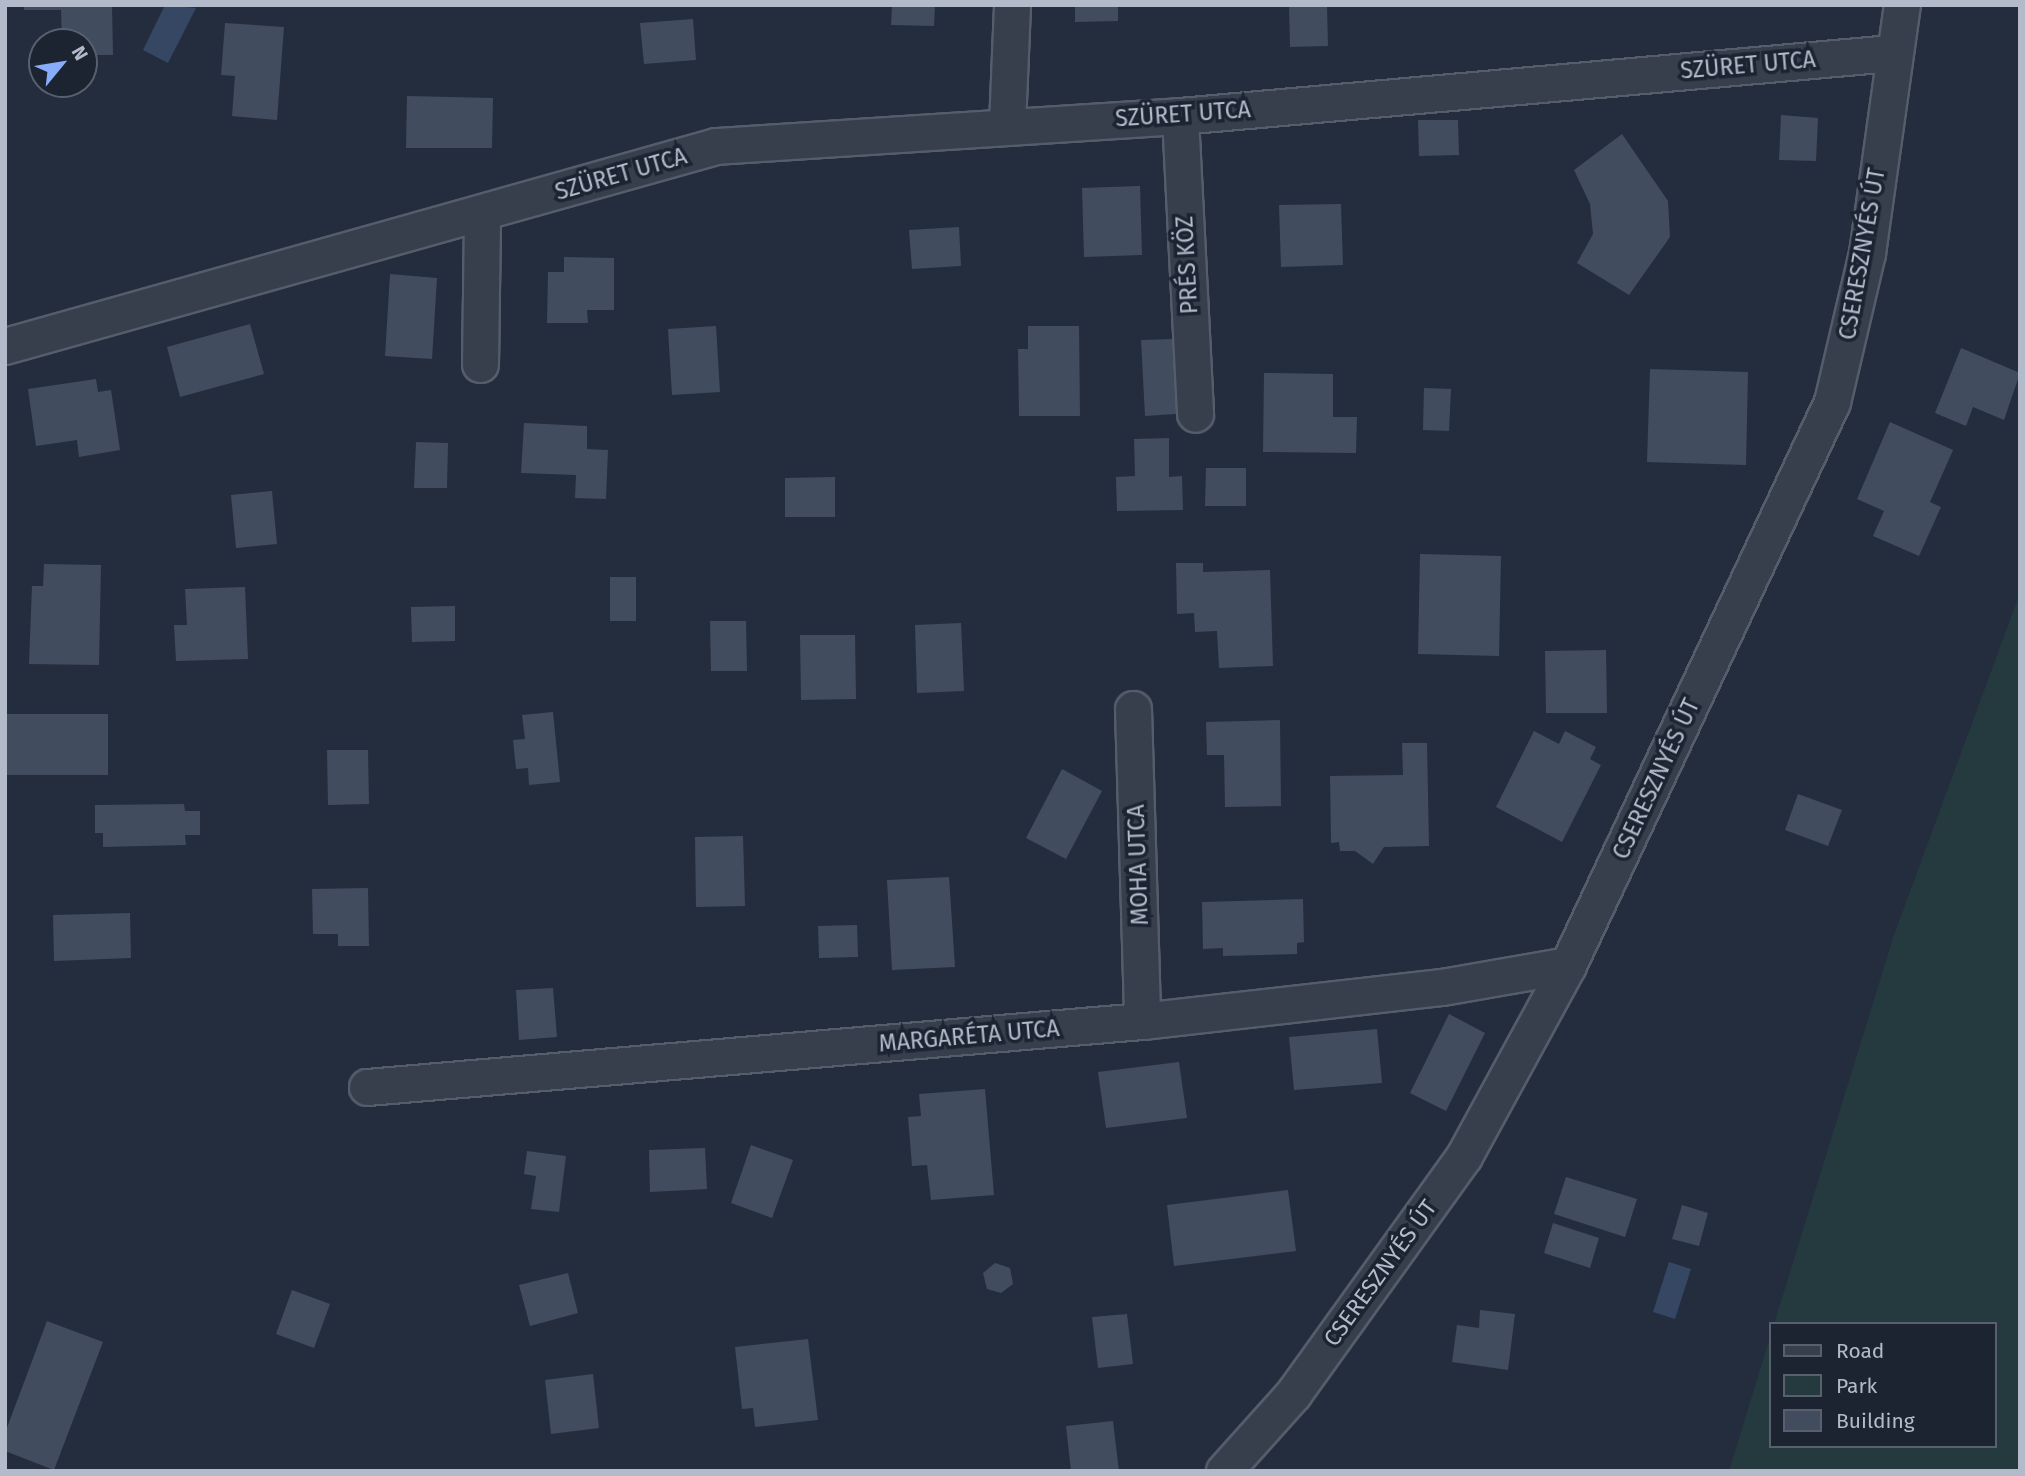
<!DOCTYPE html>
<meta charset="utf-8">
<style>
body{margin:0}
#map{position:relative;width:2025px;height:1476px;overflow:hidden;background:#232d3d;font-family:"Fira Sans",sans-serif}
div>[style]{position:absolute}
.green>*{inset:0;background:#253a3e}
.water>*{inset:0;background:#364764}
.building>*{inset:0;background:#424c5f}
.roads{filter:drop-shadow(2px 0 #555d6b) drop-shadow(-2px 0 #555d6b) drop-shadow(0 2px #555d6b) drop-shadow(0 -2px #555d6b)}
.minor>*{height:35px;margin:-17.5px;padding:0 17.5px;transform-origin:17.5px;border-radius:17.5px;background:#373f4d}
span{translate:-50% -50%;white-space:nowrap;text-align:center;line-height:1.15;-webkit-text-stroke:7px #1c2432;paint-order:stroke}
.street-label{font-size:23px;color:#b3bac9}
.frame{position:absolute;inset:0;border:7px solid #b3bac9;pointer-events:none}
.legend{position:absolute;left:1769px;top:1322px;width:228px;height:126px;box-sizing:border-box;background:#1c2432;border:2px solid #58606e;margin:0;padding:9px 12px;list-style:none;font-size:21px;color:#b3bac9}
.legend li{display:flex;align-items:center;gap:14px;height:35px}
.legend b{width:35px;border:2px solid #58606e}
.north{position:absolute;left:28px;top:28px;width:70px;height:70px;box-sizing:border-box;background:#1c2432;border:2px solid #58606e;border-radius:50%;rotate:60deg;font-size:19px;font-weight:700;line-height:28px;text-align:center;color:#b3bac9}
.north::after{content:'';display:block;margin:auto;width:24px;height:32px;background:#87acfa;clip-path:polygon(50% 0,100% 100%,50% 72%,0 100%)}
</style>
<div id="map">
<div class="green">
<i style="clip-path:polygon(2020px 593px,2020px 1471px,1729px 1471px,1771px 1334px,1771px 1446px,1995px 1446px,1995px 1324px,1774px 1324px,1894px 935px)"></i>
</div>
<div class="water">
<i style="clip-path:polygon(165px 5px,196px 8px,168px 63px,143px 50px)"></i>
<i style="clip-path:polygon(1669px 1262px,1691px 1269px,1675px 1319px,1653px 1312px)"></i>
</div>
<div class="building">
<i style="clip-path:polygon(24px 5px,112px 5px,113px 55px,84px 55px,84px 42px,62px 42px,61px 10px,24px 10px)"></i>
<i style="clip-path:polygon(892px 5px,935px 5px,934px 26px,891px 25px)"></i>
<i style="clip-path:polygon(1075px 5px,1118px 5px,1118px 21px,1075px 22px)"></i>
<i style="clip-path:polygon(1289px 5px,1327px 5px,1328px 46px,1290px 47px)"></i>
<i style="clip-path:polygon(693px 19px,696px 60px,644px 64px,640px 23px)"></i>
<i style="clip-path:polygon(225px 23px,284px 27px,277px 120px,232px 116px,235px 76px,221px 75px)"></i>
<i style="clip-path:polygon(407px 96px,493px 98px,492px 148px,406px 148px)"></i>
<i style="clip-path:polygon(1781px 115px,1818px 118px,1816px 161px,1779px 160px)"></i>
<i style="clip-path:polygon(1418px 120px,1458px 120px,1459px 155px,1419px 156px)"></i>
<i style="clip-path:polygon(1622px 134px,1668px 201px,1670px 237px,1629px 295px,1577px 263px,1593px 234px,1590px 204px,1574px 170px)"></i>
<i style="clip-path:polygon(1140px 186px,1142px 255px,1084px 257px,1082px 188px)"></i>
<i style="clip-path:polygon(1341px 204px,1343px 265px,1281px 267px,1279px 205px)"></i>
<i style="clip-path:polygon(959px 227px,961px 266px,912px 269px,909px 230px)"></i>
<i style="clip-path:polygon(564px 257px,614px 258px,614px 310px,587px 310px,588px 323px,547px 323px,548px 272px,564px 272px)"></i>
<i style="clip-path:polygon(390px 274px,437px 278px,432px 359px,385px 356px)"></i>
<i style="clip-path:polygon(250px 324px,264px 374px,180px 397px,167px 347px)"></i>
<i style="clip-path:polygon(716px 326px,720px 392px,672px 395px,668px 329px)"></i>
<i style="clip-path:polygon(1028px 326px,1079px 326px,1080px 416px,1019px 416px,1018px 349px,1028px 349px)"></i>
<i style="clip-path:polygon(1173px 339px,1176px 414px,1145px 416px,1141px 340px)"></i>
<i style="clip-path:polygon(1961px 348px,2020px 373px,2004px 420px,1973px 407px,1966px 426px,1935px 413px)"></i>
<i style="clip-path:polygon(1650px 369px,1748px 372px,1746px 465px,1647px 462px)"></i>
<i style="clip-path:polygon(1264px 373px,1333px 374px,1333px 417px,1357px 417px,1356px 453px,1263px 452px)"></i>
<i style="clip-path:polygon(96px 379px,98px 392px,111px 390px,120px 450px,79px 457px,77px 440px,36px 446px,28px 389px)"></i>
<i style="clip-path:polygon(1424px 388px,1451px 389px,1449px 431px,1423px 430px)"></i>
<i style="clip-path:polygon(1890px 422px,1953px 450px,1930px 502px,1941px 507px,1919px 556px,1873px 536px,1884px 511px,1857px 499px)"></i>
<i style="clip-path:polygon(524px 423px,587px 426px,587px 449px,608px 450px,606px 499px,575px 498px,576px 475px,521px 473px)"></i>
<i style="clip-path:polygon(1169px 438px,1169px 477px,1182px 476px,1183px 510px,1117px 511px,1116px 477px,1135px 476px,1134px 439px)"></i>
<i style="clip-path:polygon(416px 442px,448px 443px,447px 488px,414px 488px)"></i>
<i style="clip-path:polygon(1206px 468px,1246px 468px,1246px 506px,1205px 506px)"></i>
<i style="clip-path:polygon(835px 477px,835px 517px,785px 517px,785px 478px)"></i>
<i style="clip-path:polygon(272px 491px,277px 544px,236px 548px,231px 495px)"></i>
<i style="clip-path:polygon(1420px 554px,1501px 556px,1499px 656px,1418px 654px)"></i>
<i style="clip-path:polygon(1176px 563px,1203px 563px,1203px 572px,1270px 570px,1273px 666px,1219px 668px,1217px 631px,1195px 632px,1194px 613px,1177px 614px)"></i>
<i style="clip-path:polygon(44px 564px,101px 565px,99px 665px,29px 664px,32px 586px,43px 586px)"></i>
<i style="clip-path:polygon(610px 577px,636px 577px,636px 621px,610px 621px)"></i>
<i style="clip-path:polygon(245px 587px,248px 659px,176px 661px,174px 625px,187px 625px,185px 589px)"></i>
<i style="clip-path:polygon(455px 606px,455px 641px,412px 642px,411px 607px)"></i>
<i style="clip-path:polygon(710px 621px,746px 621px,747px 671px,711px 671px)"></i>
<i style="clip-path:polygon(961px 623px,964px 691px,917px 693px,915px 625px)"></i>
<i style="clip-path:polygon(800px 635px,855px 635px,856px 699px,801px 700px)"></i>
<i style="clip-path:polygon(1606px 650px,1607px 713px,1546px 713px,1545px 651px)"></i>
<i style="clip-path:polygon(553px 712px,560px 782px,529px 785px,528px 768px,516px 769px,513px 740px,525px 739px,522px 715px)"></i>
<i style="clip-path:polygon(5px 714px,108px 714px,108px 775px,5px 775px)"></i>
<i style="clip-path:polygon(1280px 720px,1281px 806px,1225px 807px,1224px 755px,1207px 755px,1206px 722px)"></i>
<i style="clip-path:polygon(1534px 731px,1559px 744px,1565px 731px,1596px 747px,1590px 759px,1601px 765px,1562px 842px,1496px 807px)"></i>
<i style="clip-path:polygon(1402px 743px,1427px 743px,1429px 846px,1384px 847px,1373px 864px,1355px 851px,1340px 851px,1339px 842px,1331px 843px,1330px 776px,1403px 775px)"></i>
<i style="clip-path:polygon(327px 750px,368px 750px,369px 804px,328px 805px)"></i>
<i style="clip-path:polygon(1062px 769px,1102px 791px,1066px 859px,1026px 838px)"></i>
<i style="clip-path:polygon(1798px 794px,1842px 810px,1828px 846px,1785px 830px)"></i>
<i style="clip-path:polygon(184px 804px,185px 811px,200px 811px,200px 835px,185px 835px,186px 845px,103px 847px,103px 833px,95px 833px,95px 805px)"></i>
<i style="clip-path:polygon(743px 836px,745px 906px,696px 907px,695px 837px)"></i>
<i style="clip-path:polygon(949px 877px,955px 967px,892px 970px,887px 880px)"></i>
<i style="clip-path:polygon(368px 888px,369px 946px,338px 946px,338px 934px,313px 934px,312px 889px)"></i>
<i style="clip-path:polygon(1303px 899px,1304px 942px,1297px 943px,1297px 954px,1223px 956px,1223px 948px,1203px 949px,1202px 902px)"></i>
<i style="clip-path:polygon(130px 913px,131px 958px,54px 961px,53px 915px)"></i>
<i style="clip-path:polygon(857px 925px,858px 957px,819px 958px,818px 926px)"></i>
<i style="clip-path:polygon(553px 988px,557px 1037px,519px 1040px,516px 990px)"></i>
<i style="clip-path:polygon(1449px 1014px,1485px 1033px,1446px 1111px,1410px 1093px)"></i>
<i style="clip-path:polygon(1377px 1029px,1382px 1083px,1294px 1090px,1289px 1037px)"></i>
<i style="clip-path:polygon(1179px 1062px,1187px 1118px,1106px 1128px,1098px 1072px)"></i>
<i style="clip-path:polygon(985px 1089px,994px 1195px,931px 1200px,927px 1165px,912px 1166px,908px 1117px,921px 1116px,919px 1094px)"></i>
<i style="clip-path:polygon(751px 1145px,793px 1160px,772px 1218px,731px 1203px)"></i>
<i style="clip-path:polygon(705px 1148px,707px 1189px,650px 1192px,649px 1150px)"></i>
<i style="clip-path:polygon(527px 1151px,566px 1156px,559px 1212px,531px 1209px,536px 1176px,524px 1174px)"></i>
<i style="clip-path:polygon(1566px 1177px,1637px 1199px,1625px 1237px,1554px 1214px)"></i>
<i style="clip-path:polygon(1288px 1190px,1296px 1251px,1174px 1266px,1167px 1205px)"></i>
<i style="clip-path:polygon(1682px 1205px,1708px 1213px,1699px 1246px,1672px 1239px)"></i>
<i style="clip-path:polygon(1553px 1223px,1599px 1238px,1590px 1268px,1544px 1253px)"></i>
<i style="clip-path:polygon(995px 1263px,1010px 1268px,1013px 1284px,1001px 1293px,987px 1289px,983px 1273px)"></i>
<i style="clip-path:polygon(568px 1273px,578px 1313px,530px 1326px,519px 1285px)"></i>
<i style="clip-path:polygon(292px 1290px,330px 1304px,314px 1348px,276px 1334px)"></i>
<i style="clip-path:polygon(1480px 1310px,1515px 1314px,1508px 1370px,1452px 1362px,1457px 1325px,1479px 1328px)"></i>
<i style="clip-path:polygon(1127px 1314px,1133px 1364px,1098px 1368px,1092px 1317px)"></i>
<i style="clip-path:polygon(47px 1321px,103px 1342px,54px 1470px,5px 1451px,5px 1433px)"></i>
<i style="clip-path:polygon(808px 1339px,818px 1420px,755px 1427px,753px 1408px,742px 1409px,735px 1347px)"></i>
<i style="clip-path:polygon(593px 1374px,599px 1428px,551px 1434px,545px 1380px)"></i>
<i style="clip-path:polygon(1113px 1421px,1119px 1471px,1071px 1471px,1066px 1426px)"></i>
</div>
<div class="roads">
<div class="minor">
<i style="left:1180px;top:116px;width:298px;rotate:87.1deg"></i>
<i style="left:1007px;top:125px;width:120px;rotate:-87.6deg"></i>
<i style="left:5px;top:346px;width:739px;rotate:-15.71deg"></i>
<i style="left:716px;top:146px;width:465px;rotate:-3.7deg"></i>
<i style="left:1180px;top:116px;width:715px;rotate:-5.06deg"></i>
<i style="left:480px;top:364px;width:149px;rotate:-89.2deg"></i>
<i style="left:1133px;top:709px;width:312px;rotate:88.3deg"></i>
<i style="left:367px;top:1087px;width:778px;rotate:-4.87deg"></i>
<i style="left:1142px;top:1021px;width:302px;rotate:-6.5deg"></i>
<i style="left:1442px;top:987px;width:128px;rotate:-9.9deg"></i>
<i style="left:1224px;top:1471px;width:103px;rotate:-48.1deg"></i>
<i style="left:1293px;top:1394px;width:293px;rotate:-54.3deg"></i>
<i style="left:1464px;top:1156px;width:217px;rotate:-61.4deg"></i>
<i style="left:1568px;top:965px;width:622px;rotate:-64.88deg"></i>
<i style="left:1832px;top:402px;width:153px;rotate:-76.8deg"></i>
<i style="left:1867px;top:253px;width:250px;rotate:-82deg"></i>
</div>
</div>
<div class="street-label">
<span style="left:1748px;top:65px;rotate:-5deg">SZÜRET UTCA</span>
<span style="left:1183px;top:114px;rotate:-4deg">SZÜRET UTCA</span>
<span style="left:621px;top:174px;rotate:-16deg">SZÜRET UTCA</span>
<span style="left:1862px;top:254px;rotate:-80deg">CSERESZNYÉS ÚT</span>
<span style="left:1187px;top:265px;rotate:-93deg">PRÉS KÖZ</span>
<span style="left:1656px;top:779px;rotate:-65deg">CSERESZNYÉS ÚT</span>
<span style="left:1138px;top:865px;rotate:-92deg">MOHA UTCA</span>
<span style="left:969px;top:1036px;rotate:-5deg">MARGARÉTA UTCA</span>
<span style="left:1380px;top:1273px;rotate:-54deg">CSERESZNYÉS ÚT</span>
</div>
<div class="frame"></div>
<ul class="legend">
<li><b style="height:9px;background:#373f4d"></b>Road</li>
<li><b style="height:19px;background:#253a3e"></b>Park</li>
<li><b style="height:19px;background:#424c5f"></b>Building</li>
</ul>
<div class="north">N</div>
</div>
